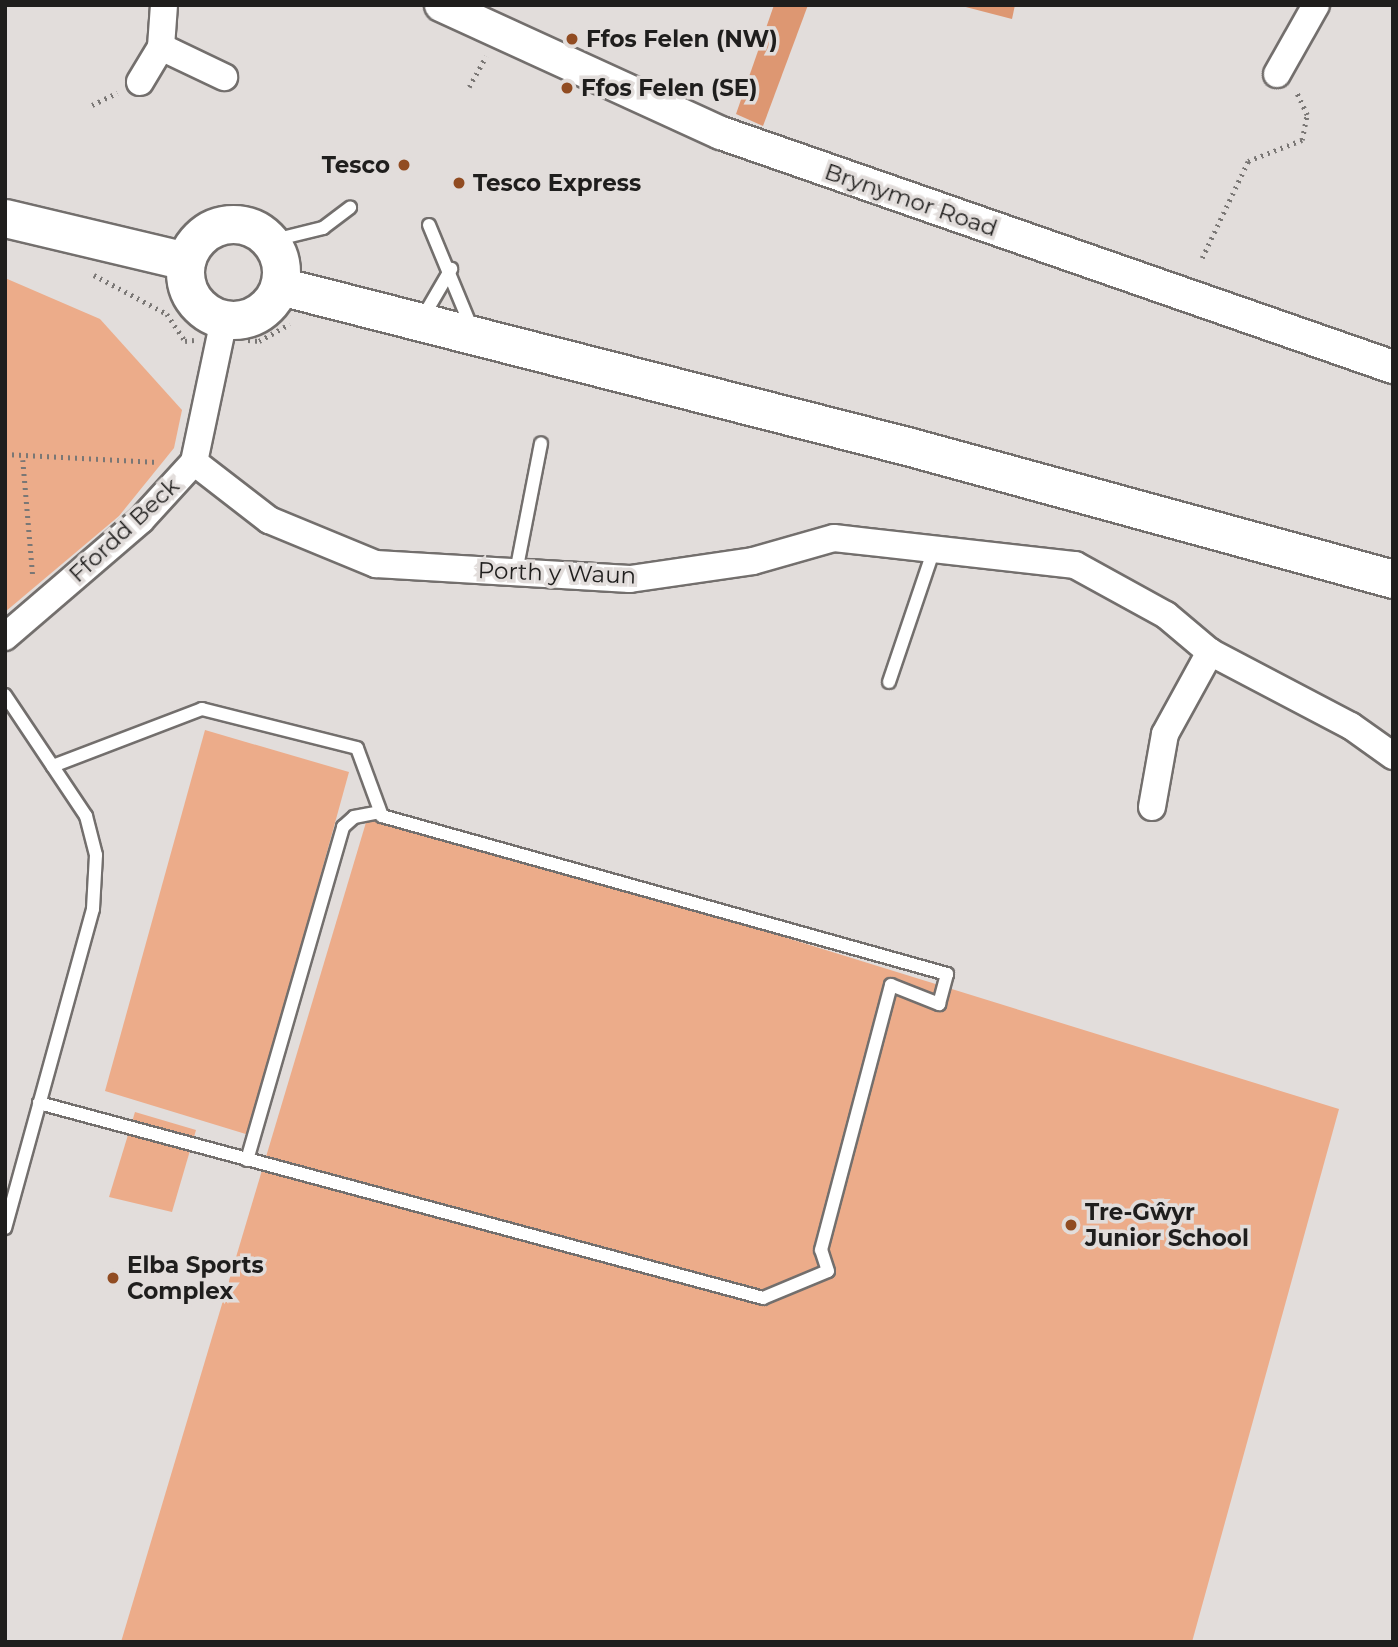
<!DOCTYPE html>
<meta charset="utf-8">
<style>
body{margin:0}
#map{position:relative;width:1398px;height:1647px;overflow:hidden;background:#e2dddb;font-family:Montserrat,sans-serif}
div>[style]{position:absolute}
.green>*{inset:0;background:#ecac8a}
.forest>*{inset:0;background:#dd9772}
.path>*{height:4.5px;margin-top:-2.25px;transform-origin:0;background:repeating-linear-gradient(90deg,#7a7775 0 2px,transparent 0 7px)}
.roads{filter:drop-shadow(2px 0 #736f6d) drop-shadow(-2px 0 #736f6d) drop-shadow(0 2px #736f6d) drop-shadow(0 -2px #736f6d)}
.service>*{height:12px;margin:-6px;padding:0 6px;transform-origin:6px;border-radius:6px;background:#fff}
.minor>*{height:26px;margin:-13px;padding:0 13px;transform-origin:13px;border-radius:13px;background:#fff}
.tertiary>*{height:32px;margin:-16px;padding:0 16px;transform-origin:16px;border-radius:16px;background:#fff}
.secondary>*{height:37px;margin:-18.5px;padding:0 18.5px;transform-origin:18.5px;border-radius:18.5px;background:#fff}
.secondary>.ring{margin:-18.5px;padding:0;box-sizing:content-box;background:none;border:37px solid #fff;border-radius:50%}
.dots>*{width:19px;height:19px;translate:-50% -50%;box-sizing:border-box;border:4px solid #e2dddb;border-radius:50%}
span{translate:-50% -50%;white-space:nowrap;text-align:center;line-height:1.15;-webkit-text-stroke:7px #e2dddb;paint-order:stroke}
.poi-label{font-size:23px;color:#1f1e1d;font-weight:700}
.left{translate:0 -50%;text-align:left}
.right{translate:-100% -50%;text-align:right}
.street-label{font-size:23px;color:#1f1e1d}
.frame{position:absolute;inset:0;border:7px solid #1f1e1d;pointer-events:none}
</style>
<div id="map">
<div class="green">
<i style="clip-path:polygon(5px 278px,100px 319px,182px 410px,174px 448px,119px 516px,5px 612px)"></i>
<i style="clip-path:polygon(205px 730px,349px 772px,249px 1135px,105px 1091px)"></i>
<i style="clip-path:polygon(370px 809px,1339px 1109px,1192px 1642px,121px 1642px)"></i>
<i style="clip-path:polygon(135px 1112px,196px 1130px,172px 1212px,109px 1197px)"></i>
</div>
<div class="forest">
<i style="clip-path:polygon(774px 5px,808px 5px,763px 126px,736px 114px)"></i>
<i style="clip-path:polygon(958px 5px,1015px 5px,1012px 19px)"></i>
</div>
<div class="path">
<i style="left:469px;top:87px;width:35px;rotate:-61deg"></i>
<i style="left:92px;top:105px;width:28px;rotate:-26deg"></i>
<i style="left:1202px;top:258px;width:107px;rotate:-64.6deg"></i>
<i style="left:1248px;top:161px;width:58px;rotate:-21.3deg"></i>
<i style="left:1302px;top:140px;width:25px;rotate:-79deg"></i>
<i style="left:1307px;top:115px;width:26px;rotate:-115deg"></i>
<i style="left:94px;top:275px;width:83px;rotate:28.1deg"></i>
<i style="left:167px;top:314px;width:32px;rotate:56deg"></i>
<i style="left:185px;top:341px;width:9px;rotate:-6deg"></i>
<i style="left:248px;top:340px;width:11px;rotate:5deg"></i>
<i style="left:259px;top:341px;width:35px;rotate:-29deg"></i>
<i style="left:5px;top:454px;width:153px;rotate:3deg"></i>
<i style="left:23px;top:460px;width:117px;rotate:85.1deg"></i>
</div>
<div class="roads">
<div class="service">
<i style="left:429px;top:225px;width:115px;rotate:67.5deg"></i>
<i style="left:270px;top:241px;width:55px;rotate:-13.8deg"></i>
<i style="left:323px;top:228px;width:34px;rotate:-37deg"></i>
<i style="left:423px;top:317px;width:56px;rotate:-59.7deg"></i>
<i style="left:516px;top:572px;width:131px;rotate:-79deg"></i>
<i style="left:889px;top:682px;width:140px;rotate:-71.3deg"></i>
<i style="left:5px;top:695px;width:146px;rotate:56.2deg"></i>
<i style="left:86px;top:816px;width:40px;rotate:75.6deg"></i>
<i style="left:96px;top:855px;width:54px;rotate:93.2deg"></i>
<i style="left:93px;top:909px;width:331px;rotate:105.4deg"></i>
<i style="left:39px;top:1103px;width:750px;rotate:15.07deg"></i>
<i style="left:763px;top:1298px;width:70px;rotate:-22.6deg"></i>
<i style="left:828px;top:1271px;width:22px;rotate:-108deg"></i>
<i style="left:821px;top:1250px;width:274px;rotate:-75.2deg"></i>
<i style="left:891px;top:985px;width:52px;rotate:21.6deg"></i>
<i style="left:939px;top:1004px;width:31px;rotate:-75deg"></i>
<i style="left:947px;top:974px;width:587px;rotate:-164.38deg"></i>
<i style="left:382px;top:816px;width:72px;rotate:-110.2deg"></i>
<i style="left:357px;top:748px;width:160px;rotate:-165.9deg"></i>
<i style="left:202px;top:709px;width:160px;rotate:159.1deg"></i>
<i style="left:247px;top:1160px;width:347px;rotate:-73.9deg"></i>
<i style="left:343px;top:827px;width:15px;rotate:-42deg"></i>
<i style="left:354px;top:817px;width:26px;rotate:-11deg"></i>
</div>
<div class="minor">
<i style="left:164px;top:5px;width:42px;rotate:94.1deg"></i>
<i style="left:161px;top:47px;width:70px;rotate:25.5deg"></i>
<i style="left:1277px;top:74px;width:79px;rotate:-60.5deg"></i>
<i style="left:140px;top:82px;width:41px;rotate:-59deg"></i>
<i style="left:194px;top:462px;width:95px;rotate:37.7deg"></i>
<i style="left:269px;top:520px;width:116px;rotate:22.4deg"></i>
<i style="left:376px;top:564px;width:254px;rotate:3.4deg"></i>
<i style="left:630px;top:579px;width:124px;rotate:-8.3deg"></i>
<i style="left:753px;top:561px;width:84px;rotate:-15.9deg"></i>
<i style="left:834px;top:538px;width:243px;rotate:6.4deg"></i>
<i style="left:1075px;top:565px;width:104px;rotate:28.8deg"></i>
<i style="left:1166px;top:615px;width:57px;rotate:40.1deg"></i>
<i style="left:1210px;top:652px;width:159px;rotate:27.7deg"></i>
<i style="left:1351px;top:726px;width:52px;rotate:35.5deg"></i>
<i style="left:5px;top:637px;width:179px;rotate:-40.7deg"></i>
<i style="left:141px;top:520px;width:79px;rotate:-47.6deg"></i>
<i style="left:194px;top:462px;width:145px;rotate:-78.1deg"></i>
<i style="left:1152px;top:807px;width:74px;rotate:-79.9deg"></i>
<i style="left:1165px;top:734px;width:94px;rotate:-61.2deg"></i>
</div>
<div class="tertiary">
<i style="left:441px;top:5px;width:308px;rotate:24.6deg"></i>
<i style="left:721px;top:133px;width:712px;rotate:19.2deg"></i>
</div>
<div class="secondary">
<i style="left:5px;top:218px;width:186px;rotate:13.4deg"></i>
<i class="ring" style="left:185px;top:224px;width:59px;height:59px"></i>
<i style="left:280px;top:286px;width:647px;rotate:14.32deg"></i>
<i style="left:907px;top:446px;width:504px;rotate:15.3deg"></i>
</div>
</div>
<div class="dots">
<i style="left:572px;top:39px;background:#914c22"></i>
<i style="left:567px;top:88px;background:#914c22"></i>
<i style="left:404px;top:165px;background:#914c22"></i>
<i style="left:459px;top:183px;background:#914c22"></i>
<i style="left:1071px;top:1225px;background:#914c22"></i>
<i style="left:113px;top:1278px;background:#914c22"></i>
</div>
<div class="poi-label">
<span class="left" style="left:586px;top:39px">Ffos Felen (NW)</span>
<span class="left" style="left:581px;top:88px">Ffos Felen (SE)</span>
<span class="right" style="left:390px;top:165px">Tesco</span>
<span class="left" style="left:473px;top:183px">Tesco Express</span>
<span class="left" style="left:1085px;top:1225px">Tre-Gŵyr<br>Junior School</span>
<span class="left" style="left:127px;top:1278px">Elba Sports<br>Complex</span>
</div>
<div class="street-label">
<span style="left:911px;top:200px;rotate:19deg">Brynymor Road</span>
<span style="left:124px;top:530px;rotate:-43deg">Ffordd Beck</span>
<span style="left:557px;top:573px;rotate:2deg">Porth y Waun</span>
</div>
<div class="frame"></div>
</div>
